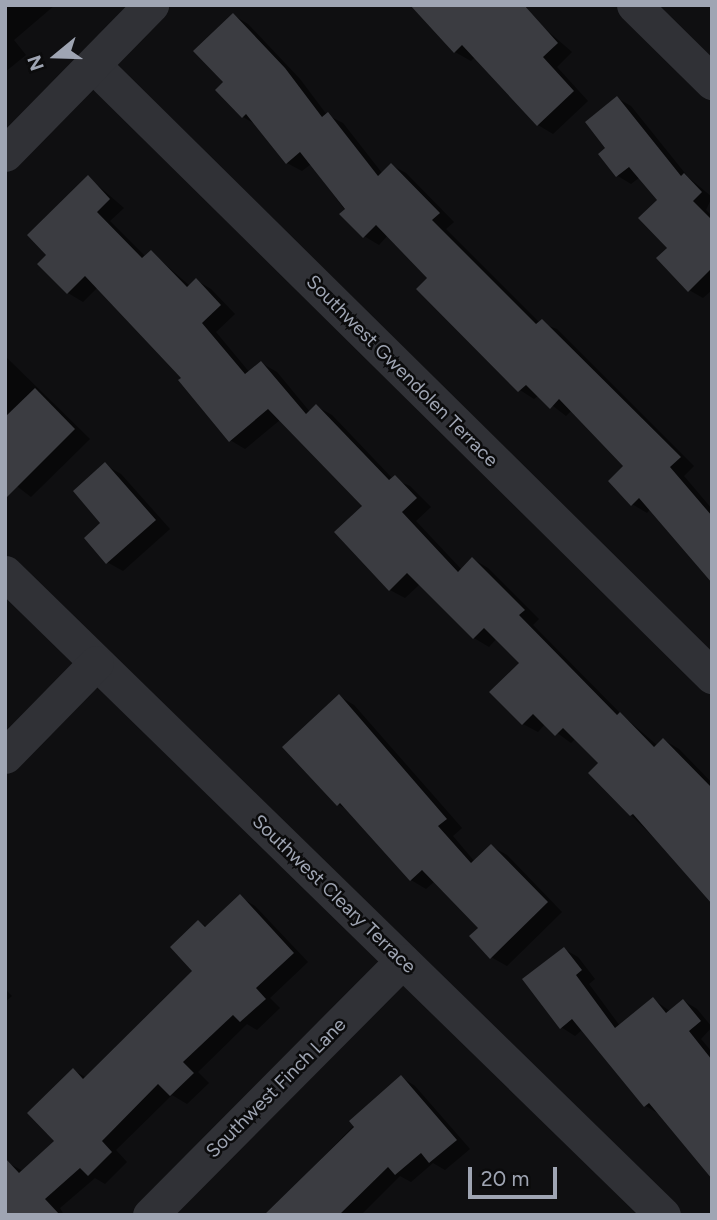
<!DOCTYPE html>
<style>
body{margin:0}
#map{position:relative;width:717px;height:1220px;overflow:hidden;background:#0f0f11;font-family:Figtree,sans-serif}
div>[style]{position:absolute}
.shadow>*{inset:0;background:#0007}
.building>*{inset:0;background:#3b3c41}
.minor>*{height:35px;margin:-17.5px;padding:0 17.5px;transform-origin:17.5px;border-radius:17.5px;background:#303136}
span{translate:-50% -50%;white-space:nowrap;text-align:center;line-height:1.15;-webkit-text-stroke:5px #0b0b0c;paint-order:stroke}
.street-label{font-size:19px;color:#9fa5b3}
.frame{position:absolute;inset:0;border:7px solid #9fa5b3;pointer-events:none}
.north{position:absolute;left:21px;top:21px;width:70px;height:70px;-webkit-text-stroke:5px #0b0b0c;paint-order:stroke;rotate:251deg;font-size:19px;font-weight:700;line-height:28px;text-align:center;color:#9fa5b3}
.north::after{content:'';display:block;margin:auto;width:24px;height:32px;background:#9fa5b3;clip-path:polygon(50% 0,100% 100%,50% 72%,0 100%)}
.scale{position:absolute;left:468px;top:1167px;width:89px;height:32px;box-sizing:border-box;border:4px solid #9fa5b3;border-top:0;padding-left:9px;font-size:21px;line-height:24px;white-space:nowrap;color:#9fa5b3;-webkit-text-stroke:5px #0b0b0c;paint-order:stroke}
</style>
<div id="map">
<div class="shadow">
<i style="clip-path:polygon(5px 5px,55px 5px,14px 40px,26px 55px,5px 72px)"></i>
<i style="clip-path:polygon(412px 5px,536px 21px,572px 52px,557px 67px,588px 101px,553px 134px,538px 125px,475px 57px,471px 61px,455px 52px)"></i>
<i style="clip-path:polygon(233px 15px,248px 24px,300px 79px,327px 115px,343px 123px,382px 173px,391px 165px,406px 173px,454px 222px,446px 229px,540px 323px,557px 329px,694px 466px,684px 476px,712px 509px,712px 578px,650px 509px,647px 513px,632px 504px,626px 466px,572px 410px,566px 416px,539px 395px,534px 399px,520px 390px,429px 278px,388px 235px,379px 245px,364px 236px,311px 164px,302px 171px,287px 163px,257px 125px,243px 117px,225px 82px)"></i>
<i style="clip-path:polygon(617px 98px,631px 106px,688px 177px,712px 197px,706px 210px,712px 216px,712px 290px,703px 298px,689px 290px,669px 248px,659px 200px,640px 177px,631px 184px,618px 176px,600px 154px,608px 148px)"></i>
<i style="clip-path:polygon(88px 177px,124px 208px,110px 221px,146px 257px,151px 252px,190px 286px,196px 280px,211px 289px,235px 314px,216px 332px,250px 373px,261px 363px,277px 372px,310px 412px,316px 406px,332px 415px,393px 479px,410px 486px,431px 507px,416px 521px,462px 570px,473px 559px,488px 568px,539px 619px,533px 625px,622px 715px,658px 746px,664px 740px,679px 749px,712px 783px,712px 895px,631px 815px,600px 763px,576px 738px,571px 743px,545px 724px,538px 732px,523px 724px,522px 663px,497px 638px,489px 647px,474px 638px,420px 584px,405px 598px,390px 590px,364px 506px,280px 420px,245px 449px,230px 440px,184px 378px,98px 287px,83px 302px,68px 293px,48px 255px)"></i>
<i style="clip-path:polygon(5px 356px,90px 439px,31px 497px,5px 477px)"></i>
<i style="clip-path:polygon(105px 465px,121px 474px,170px 529px,123px 571px,107px 562px,103px 523px)"></i>
<i style="clip-path:polygon(339px 696px,354px 705px,462px 828px,453px 836px,475px 862px,491px 846px,507px 855px,562px 912px,507px 966px,491px 957px,480px 928px,435px 881px,426px 889px,411px 880px,349px 811px,338px 804px)"></i>
<i style="clip-path:polygon(240px 897px,255px 906px,308px 962px,270px 998px,280px 1008px,257px 1030px,247px 1024px,198px 1072px,209px 1083px,187px 1104px,172px 1095px,116px 1150px,127px 1162px,105px 1184px,95px 1178px,60px 1208px,64px 1215px,5px 1215px,8px 1163px,23px 1171px,57px 1141px,73px 1070px,87px 1078px,194px 971px,199px 922px,207px 927px)"></i>
<i style="clip-path:polygon(564px 949px,578px 957px,595px 979px,589px 984px,620px 1026px,653px 999px,671px 1012px,684px 1001px,697px 1009px,712px 1027px,701px 1039px,712px 1052px,712px 1071px,659px 1114px,646px 1106px,583px 1029px,575px 1036px,561px 1027px)"></i>
<i style="clip-path:polygon(5px 989px,12px 996px,5px 1002px)"></i>
<i style="clip-path:polygon(401px 1077px,415px 1086px,470px 1149px,445px 1170px,433px 1163px,411px 1182px,400px 1176px,361px 1215px,267px 1215px)"></i>
</div>
<div class="building">
<i style="clip-path:polygon(410px 5px,524px 5px,558px 43px,543px 57px,574px 91px,537px 126px,462px 45px,454px 53px)"></i>
<i style="clip-path:polygon(233px 13px,285px 68px,322px 117px,328px 112px,378px 176px,391px 163px,440px 213px,432px 220px,536px 324px,542px 319px,681px 457px,670px 467px,712px 516px,712px 583px,639px 498px,631px 506px,608px 481px,623px 466px,559px 399px,550px 409px,526px 385px,518px 392px,416px 289px,427px 278px,376px 225px,363px 238px,339px 214px,345px 209px,300px 152px,286px 164px,246px 114px,242px 118px,215px 90px,223px 82px,193px 51px)"></i>
<i style="clip-path:polygon(617px 96px,681px 176px,684px 173px,702px 192px,693px 201px,712px 220px,712px 268px,688px 292px,656px 258px,667px 248px,638px 218px,657px 200px,629px 167px,616px 177px,598px 154px,605px 148px,585px 122px)"></i>
<i style="clip-path:polygon(88px 175px,110px 199px,97px 212px,142px 258px,151px 250px,187px 287px,196px 278px,221px 305px,202px 323px,245px 374px,261px 361px,306px 414px,316px 404px,389px 480px,395px 475px,417px 498px,402px 512px,458px 572px,472px 557px,525px 610px,519px 615px,617px 715px,620px 712px,654px 747px,663px 738px,712px 788px,712px 904px,633px 814px,630px 816px,588px 773px,598px 763px,563px 728px,555px 736px,533px 714px,522px 725px,489px 692px,519px 663px,484px 628px,473px 639px,407px 573px,389px 591px,334px 532px,362px 506px,268px 409px,229px 442px,178px 380px,181px 378px,85px 276px,67px 294px,37px 264px,46px 255px,27px 235px)"></i>
<i style="clip-path:polygon(35px 388px,75px 429px,5px 499px,5px 417px)"></i>
<i style="clip-path:polygon(105px 462px,156px 520px,106px 564px,84px 538px,100px 523px,73px 491px)"></i>
<i style="clip-path:polygon(339px 694px,447px 819px,438px 826px,471px 863px,491px 844px,548px 902px,490px 959px,469px 936px,478px 928px,422px 870px,410px 881px,340px 803px,337px 806px,282px 747px)"></i>
<i style="clip-path:polygon(240px 894px,294px 953px,256px 988px,266px 999px,240px 1022px,233px 1015px,183px 1062px,194px 1073px,170px 1096px,158px 1084px,102px 1141px,112px 1152px,88px 1176px,80px 1168px,45px 1199px,60px 1215px,5px 1215px,5px 1158px,19px 1173px,54px 1141px,27px 1113px,73px 1068px,83px 1079px,192px 971px,170px 947px,198px 920px,205px 927px)"></i>
<i style="clip-path:polygon(564px 947px,582px 970px,576px 975px,615px 1028px,653px 997px,666px 1013px,683px 999px,701px 1021px,689px 1031px,712px 1060px,712px 1179px,649px 1103px,644px 1107px,572px 1019px,560px 1029px,522px 979px)"></i>
<i style="clip-path:polygon(401px 1075px,457px 1140px,429px 1163px,421px 1153px,395px 1175px,388px 1167px,339px 1215px,264px 1215px,354px 1127px,349px 1121px)"></i>
</div>
<div class="minor">
<i style="left:634px;top:5px;width:110px;rotate:44.6deg"></i>
<i style="left:93px;top:65px;width:870px;rotate:44.63deg"></i>
<i style="left:5px;top:154px;width:209px;rotate:-45.6deg"></i>
<i style="left:5px;top:573px;width:919px;rotate:44.29deg"></i>
<i style="left:5px;top:756px;width:130px;rotate:-45.6deg"></i>
<i style="left:150px;top:1215px;width:358px;rotate:-45.2deg"></i>
</div>
<div class="street-label">
<span style="left:402px;top:371px;rotate:45deg">Southwest Gwendolen Terrace</span>
<span style="left:334px;top:894px;rotate:44deg">Southwest Cleary Terrace</span>
<span style="left:276px;top:1088px;rotate:-45deg">Southwest Finch Lane</span>
</div>
<div class="frame"></div>
<div class="north">N</div>
<div class="scale">20 m</div>
</div>
